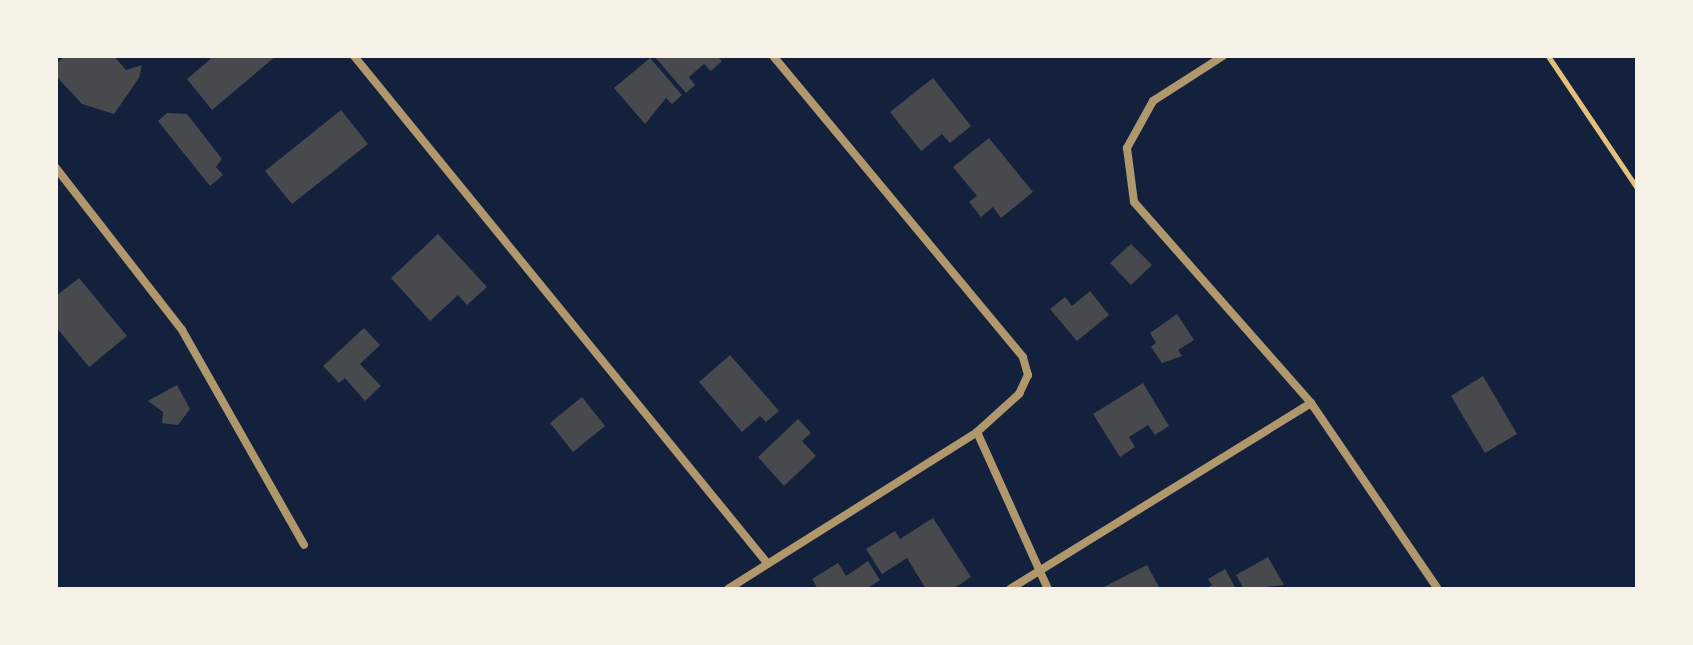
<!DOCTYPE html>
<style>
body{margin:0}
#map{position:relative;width:1693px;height:645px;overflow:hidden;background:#14213d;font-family:"Fira Sans",sans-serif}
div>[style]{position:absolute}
.building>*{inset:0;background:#48494c}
.path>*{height:5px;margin:-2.5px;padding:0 2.5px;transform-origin:2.5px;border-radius:2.5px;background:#e5c07b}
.minor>*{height:8px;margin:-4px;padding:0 4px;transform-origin:4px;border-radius:4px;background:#b1986c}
span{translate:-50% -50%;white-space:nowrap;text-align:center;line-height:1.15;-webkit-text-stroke:7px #f6f1e7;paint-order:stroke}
.frame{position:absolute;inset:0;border:58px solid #f6f1e7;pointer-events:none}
</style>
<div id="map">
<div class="building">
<i style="clip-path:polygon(65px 56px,114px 56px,126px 70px,142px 65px,139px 78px,114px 114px,82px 104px,56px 76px,56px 64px)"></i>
<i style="clip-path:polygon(214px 56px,276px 56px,212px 110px,187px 79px)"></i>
<i style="clip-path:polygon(654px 56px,717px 56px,722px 61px,711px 71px,704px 64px,689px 77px,695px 85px,686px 93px)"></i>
<i style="clip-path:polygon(650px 58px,682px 95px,672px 104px,666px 98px,645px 124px,614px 88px)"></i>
<i style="clip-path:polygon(933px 78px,971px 126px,950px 143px,942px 134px,921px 151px,890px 112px)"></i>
<i style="clip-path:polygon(341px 110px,368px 144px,292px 204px,265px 171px)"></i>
<i style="clip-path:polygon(167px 113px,187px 114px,222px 159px,216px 167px,223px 175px,210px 186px,158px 121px)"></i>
<i style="clip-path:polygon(989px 138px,1033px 192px,1001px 218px,993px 207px,981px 217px,969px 202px,977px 196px,953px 167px)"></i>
<i style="clip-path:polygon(438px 234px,487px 287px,467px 305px,458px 295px,430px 321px,391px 278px)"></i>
<i style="clip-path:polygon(1131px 244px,1152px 265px,1131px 285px,1110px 263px)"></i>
<i style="clip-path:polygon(79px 278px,127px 336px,89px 367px,56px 327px,56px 296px)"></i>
<i style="clip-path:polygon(1090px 291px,1109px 315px,1077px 341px,1050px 309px,1065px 297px,1072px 306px)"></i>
<i style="clip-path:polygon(1177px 314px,1194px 340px,1178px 350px,1182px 356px,1162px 363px,1151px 347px,1156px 343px,1150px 333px)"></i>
<i style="clip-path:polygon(364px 328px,380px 345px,360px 364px,381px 386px,365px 401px,345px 378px,339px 383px,323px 366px)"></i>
<i style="clip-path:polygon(730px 355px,779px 411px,766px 422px,760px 416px,742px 432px,699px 382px)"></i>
<i style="clip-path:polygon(1483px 376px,1517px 434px,1485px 453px,1451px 396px)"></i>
<i style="clip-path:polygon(1143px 383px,1169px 426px,1155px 435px,1148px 425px,1129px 437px,1135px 447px,1120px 457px,1093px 414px)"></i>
<i style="clip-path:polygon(177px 385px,190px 409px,178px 425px,162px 423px,163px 412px,148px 401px)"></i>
<i style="clip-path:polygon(582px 397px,605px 426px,573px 452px,550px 423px)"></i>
<i style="clip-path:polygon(798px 419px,811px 433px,802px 441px,816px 456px,784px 486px,758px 457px)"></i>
<i style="clip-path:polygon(933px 518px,971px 577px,953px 589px,926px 589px,907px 558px,882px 574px,866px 549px,895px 531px,900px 539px)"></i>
<i style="clip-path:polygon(1268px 557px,1284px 585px,1244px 589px,1236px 575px)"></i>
<i style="clip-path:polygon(868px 561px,880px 580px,866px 589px,818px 589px,812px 579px,838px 563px,846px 576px)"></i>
<i style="clip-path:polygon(1147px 565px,1160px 589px,1100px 589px)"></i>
<i style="clip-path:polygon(1225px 569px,1236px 589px,1205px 589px,1212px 585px,1208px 579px)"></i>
</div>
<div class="path">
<i style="left:1548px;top:56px;width:159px;rotate:56deg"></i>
</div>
<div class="minor">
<i style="left:354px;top:56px;width:655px;rotate:50.82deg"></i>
<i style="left:1223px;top:56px;width:83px;rotate:147.3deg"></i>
<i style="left:1153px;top:101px;width:54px;rotate:119deg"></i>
<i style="left:1127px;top:148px;width:54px;rotate:82.6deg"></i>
<i style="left:1134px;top:202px;width:268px;rotate:48.6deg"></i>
<i style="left:1311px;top:403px;width:225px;rotate:55.7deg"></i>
<i style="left:56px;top:168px;width:205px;rotate:52.1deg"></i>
<i style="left:182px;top:330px;width:247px;rotate:60.4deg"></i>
<i style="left:977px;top:432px;width:172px;rotate:65.7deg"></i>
<i style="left:728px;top:589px;width:294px;rotate:-32.2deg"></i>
<i style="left:977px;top:432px;width:57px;rotate:-42.1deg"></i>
<i style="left:1019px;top:394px;width:21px;rotate:-65deg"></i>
<i style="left:1028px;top:375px;width:19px;rotate:-106deg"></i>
<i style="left:1023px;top:357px;width:391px;rotate:-129.7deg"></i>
<i style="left:1010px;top:589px;width:354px;rotate:-31.7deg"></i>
</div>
<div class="frame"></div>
</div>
